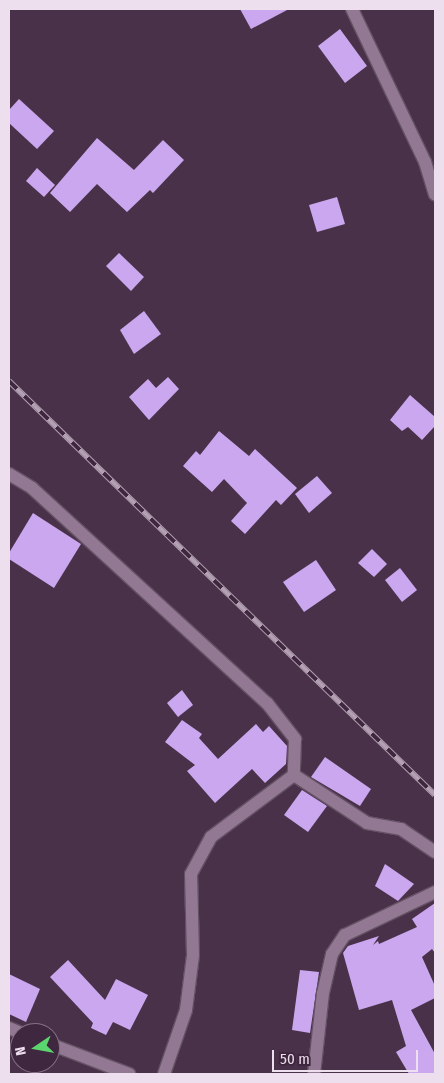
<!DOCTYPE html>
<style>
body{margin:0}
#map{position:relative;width:444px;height:1083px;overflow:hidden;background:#493249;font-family:"Fira Sans Condensed",sans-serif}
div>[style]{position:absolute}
.building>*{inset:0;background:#caa7ee}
.roads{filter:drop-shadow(1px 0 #645064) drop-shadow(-1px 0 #645064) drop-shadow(0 1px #645064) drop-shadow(0 -1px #645064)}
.minor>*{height:12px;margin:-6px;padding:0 6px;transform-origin:6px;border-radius:6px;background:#927892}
.rail>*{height:5.5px;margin-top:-2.75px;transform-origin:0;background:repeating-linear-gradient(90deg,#3f283f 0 11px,#b3a1b3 0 22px);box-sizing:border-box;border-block:1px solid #b3a1b3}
span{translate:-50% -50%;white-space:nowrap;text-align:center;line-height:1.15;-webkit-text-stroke:5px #3f283f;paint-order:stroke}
.frame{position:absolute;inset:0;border:10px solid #eedfee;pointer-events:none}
.north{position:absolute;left:10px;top:1023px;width:50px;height:50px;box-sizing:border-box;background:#3f283f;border:1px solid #857185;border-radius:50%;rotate:258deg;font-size:14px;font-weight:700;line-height:20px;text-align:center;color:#eedfee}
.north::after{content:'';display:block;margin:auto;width:18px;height:22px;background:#5bd56e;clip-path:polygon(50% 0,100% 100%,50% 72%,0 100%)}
.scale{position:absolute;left:272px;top:1050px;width:146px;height:22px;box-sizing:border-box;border:2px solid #eedfee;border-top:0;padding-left:6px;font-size:15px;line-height:18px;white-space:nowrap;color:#eedfee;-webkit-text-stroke:4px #3f283f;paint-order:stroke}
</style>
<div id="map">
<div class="building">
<i style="clip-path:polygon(240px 9px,289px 9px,251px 29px)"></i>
<i style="clip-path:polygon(340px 29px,367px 66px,345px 83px,318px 46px)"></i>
<i style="clip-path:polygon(19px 99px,54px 131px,37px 149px,9px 123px,9px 110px)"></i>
<i style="clip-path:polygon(97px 138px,134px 170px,163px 140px,184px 160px,153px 193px,150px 190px,127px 212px,97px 184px,70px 212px,50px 193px)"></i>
<i style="clip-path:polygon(37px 168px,55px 185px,44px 197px,26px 181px)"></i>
<i style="clip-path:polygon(337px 197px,345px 224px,317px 232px,309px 205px)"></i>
<i style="clip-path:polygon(119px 253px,144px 277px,131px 291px,106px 266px)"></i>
<i style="clip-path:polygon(144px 311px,161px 334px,134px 354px,120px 330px)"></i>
<i style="clip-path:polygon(168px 377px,179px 389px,149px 420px,129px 397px,148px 379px,156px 388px)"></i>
<i style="clip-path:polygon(410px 395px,435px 417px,435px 426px,422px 440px,408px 427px,402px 431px,390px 420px)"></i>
<i style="clip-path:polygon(219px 431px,249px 456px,255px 449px,297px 488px,281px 505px,276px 500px,245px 534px,231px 521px,247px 503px,224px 479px,212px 492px,183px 466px,196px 451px,200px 455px)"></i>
<i style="clip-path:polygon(317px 476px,332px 493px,309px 513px,295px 494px)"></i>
<i style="clip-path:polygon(33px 513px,81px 544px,54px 588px,9px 559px,9px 553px)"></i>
<i style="clip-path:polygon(372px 549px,387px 564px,374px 577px,358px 563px)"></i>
<i style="clip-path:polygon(316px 560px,336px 590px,304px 612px,283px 582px)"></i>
<i style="clip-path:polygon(400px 568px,417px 590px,402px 602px,385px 580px)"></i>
<i style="clip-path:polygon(182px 690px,193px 705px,178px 717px,167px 703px)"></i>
<i style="clip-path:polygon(182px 720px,202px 734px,199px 738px,218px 759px,256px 724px,263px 732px,269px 726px,287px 746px,286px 764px,265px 783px,252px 769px,215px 803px,187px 771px,195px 765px,165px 742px)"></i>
<i style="clip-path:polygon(325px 757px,371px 789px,360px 806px,311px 777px)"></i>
<i style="clip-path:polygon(302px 790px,327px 806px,308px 832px,284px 815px)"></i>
<i style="clip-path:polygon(385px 864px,414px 884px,398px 901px,375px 886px)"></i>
<i style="clip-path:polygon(435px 903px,435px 953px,432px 949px,422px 957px,435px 986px,435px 998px,411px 1010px,435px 1054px,435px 1074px,409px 1074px,396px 1052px,406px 1046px,392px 1000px,359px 1010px,343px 953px,348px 946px,379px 936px,373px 945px,378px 941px,379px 944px,417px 927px,412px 919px)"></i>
<i style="clip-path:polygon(68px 960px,105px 1000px,116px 979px,148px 995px,130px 1030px,113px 1022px,106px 1035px,91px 1028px,93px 1023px,50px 977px)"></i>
<i style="clip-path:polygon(300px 970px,319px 972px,310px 1033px,292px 1030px)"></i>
<i style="clip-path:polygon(9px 974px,40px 989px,26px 1022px,9px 1014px)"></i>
</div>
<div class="roads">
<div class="minor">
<i style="left:352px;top:9px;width:170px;rotate:64.5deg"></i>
<i style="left:425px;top:162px;width:34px;rotate:73deg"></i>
<i style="left:9px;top:474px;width:27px;rotate:31deg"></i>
<i style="left:32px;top:488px;width:319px;rotate:42.5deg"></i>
<i style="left:267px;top:703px;width:46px;rotate:52.1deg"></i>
<i style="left:295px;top:739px;width:36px;rotate:92deg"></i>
<i style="left:9px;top:1028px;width:13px;rotate:23deg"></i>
<i style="left:50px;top:1044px;width:85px;rotate:20.8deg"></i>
<i style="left:164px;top:1074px;width:68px;rotate:-71deg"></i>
<i style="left:186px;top:1010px;width:55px;rotate:-82.7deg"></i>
<i style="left:193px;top:955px;width:81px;rotate:-91.4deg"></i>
<i style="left:191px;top:874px;width:42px;rotate:-61.6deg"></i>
<i style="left:211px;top:837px;width:104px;rotate:-36.8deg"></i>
<i style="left:294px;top:775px;width:87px;rotate:33.3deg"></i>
<i style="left:367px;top:823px;width:35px;rotate:10deg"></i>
<i style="left:401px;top:829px;width:41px;rotate:34.1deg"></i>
<i style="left:314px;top:1074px;width:81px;rotate:-83.7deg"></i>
<i style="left:323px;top:993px;width:40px;rotate:-77deg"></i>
<i style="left:332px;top:954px;width:23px;rotate:-56deg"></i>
<i style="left:345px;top:935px;width:100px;rotate:-25.5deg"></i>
</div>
</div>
<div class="rail">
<i style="left:9px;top:381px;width:594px;rotate:44.18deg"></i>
</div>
<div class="frame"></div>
<div class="north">N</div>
<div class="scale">50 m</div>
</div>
